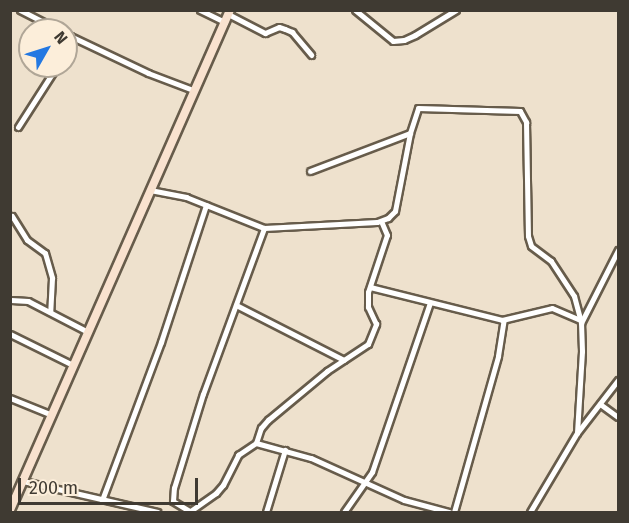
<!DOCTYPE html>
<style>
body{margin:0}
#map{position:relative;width:629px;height:523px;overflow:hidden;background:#eee1cd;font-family:"Fira Sans",sans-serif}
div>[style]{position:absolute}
.roads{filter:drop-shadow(2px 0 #675c4b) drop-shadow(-2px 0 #675c4b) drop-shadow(0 2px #675c4b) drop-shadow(0 -2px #675c4b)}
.street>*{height:5px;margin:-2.5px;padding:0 2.5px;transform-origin:2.5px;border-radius:2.5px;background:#fff}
.secondary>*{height:8px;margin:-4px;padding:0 4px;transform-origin:4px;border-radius:4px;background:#f9e2cf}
span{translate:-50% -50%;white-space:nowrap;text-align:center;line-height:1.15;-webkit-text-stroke:6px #fceeda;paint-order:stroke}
.frame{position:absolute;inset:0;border:12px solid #3f3a32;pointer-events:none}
.north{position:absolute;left:18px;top:18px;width:60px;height:60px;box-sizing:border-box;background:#fceeda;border:2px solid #b0a697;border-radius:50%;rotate:51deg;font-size:16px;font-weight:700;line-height:24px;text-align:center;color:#3f3a32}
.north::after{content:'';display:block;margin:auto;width:21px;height:27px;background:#2378e2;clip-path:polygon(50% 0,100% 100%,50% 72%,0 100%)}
.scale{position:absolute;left:18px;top:478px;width:180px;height:27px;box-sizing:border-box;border:3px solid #3f3a32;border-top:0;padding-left:8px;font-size:18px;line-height:21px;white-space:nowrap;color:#3f3a32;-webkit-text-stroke:4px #fceeda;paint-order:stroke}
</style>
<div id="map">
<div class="roads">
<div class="street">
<i style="left:20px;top:10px;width:44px;rotate:27.1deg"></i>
<i style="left:200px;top:10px;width:28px;rotate:26deg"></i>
<i style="left:355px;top:10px;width:49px;rotate:39.2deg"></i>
<i style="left:393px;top:41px;width:11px;rotate:-5deg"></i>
<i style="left:404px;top:40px;width:12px;rotate:-24deg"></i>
<i style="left:415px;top:35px;width:48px;rotate:-31.4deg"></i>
<i style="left:228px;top:14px;width:42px;rotate:27.2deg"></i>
<i style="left:265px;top:33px;width:15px;rotate:-23deg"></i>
<i style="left:279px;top:27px;width:6px;rotate:18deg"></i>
<i style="left:285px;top:29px;width:8px;rotate:23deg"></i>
<i style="left:292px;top:32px;width:30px;rotate:50deg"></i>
<i style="left:66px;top:34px;width:91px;rotate:25.4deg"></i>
<i style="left:148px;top:73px;width:48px;rotate:20.7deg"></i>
<i style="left:66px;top:46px;width:11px;rotate:-68deg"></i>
<i style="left:18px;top:127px;width:72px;rotate:-57.4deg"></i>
<i style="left:310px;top:171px;width:107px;rotate:-20.8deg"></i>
<i style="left:150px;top:190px;width:37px;rotate:11deg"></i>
<i style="left:186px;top:197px;width:84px;rotate:21.7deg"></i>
<i style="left:264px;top:228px;width:113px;rotate:-3deg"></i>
<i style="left:377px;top:222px;width:12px;rotate:-20deg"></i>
<i style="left:388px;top:218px;width:10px;rotate:-45deg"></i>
<i style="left:395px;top:211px;width:79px;rotate:-79.1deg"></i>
<i style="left:410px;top:133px;width:26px;rotate:-72deg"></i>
<i style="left:418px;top:108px;width:102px;rotate:1.7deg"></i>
<i style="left:520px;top:111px;width:13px;rotate:61deg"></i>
<i style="left:526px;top:122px;width:114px;rotate:89deg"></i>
<i style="left:528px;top:236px;width:10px;rotate:73deg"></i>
<i style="left:531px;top:246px;width:25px;rotate:37deg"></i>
<i style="left:551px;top:261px;width:42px;rotate:56.7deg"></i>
<i style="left:574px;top:296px;width:28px;rotate:75deg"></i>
<i style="left:12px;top:216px;width:28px;rotate:58deg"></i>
<i style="left:27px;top:240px;width:22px;rotate:36deg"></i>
<i style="left:45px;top:253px;width:26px;rotate:74deg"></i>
<i style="left:52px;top:278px;width:34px;rotate:93deg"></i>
<i style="left:370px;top:287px;width:136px;rotate:14deg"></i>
<i style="left:502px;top:320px;width:51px;rotate:-13.5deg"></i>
<i style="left:552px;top:308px;width:30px;rotate:23deg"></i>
<i style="left:11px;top:300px;width:17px;rotate:3deg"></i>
<i style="left:28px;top:301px;width:68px;rotate:27.3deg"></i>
<i style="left:236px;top:305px;width:121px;rotate:27deg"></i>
<i style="left:10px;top:334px;width:70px;rotate:26.2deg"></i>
<i style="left:10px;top:398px;width:45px;rotate:22deg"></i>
<i style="left:600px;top:404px;width:22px;rotate:36deg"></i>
<i style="left:577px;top:433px;width:82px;rotate:-86.5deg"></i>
<i style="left:582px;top:351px;width:28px;rotate:-92deg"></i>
<i style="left:581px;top:323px;width:82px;rotate:-63.1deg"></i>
<i style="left:256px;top:443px;width:16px;rotate:-72deg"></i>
<i style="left:261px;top:428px;width:11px;rotate:-49deg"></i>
<i style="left:268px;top:420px;width:77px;rotate:-39.7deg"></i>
<i style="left:327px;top:371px;width:49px;rotate:-33.4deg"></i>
<i style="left:368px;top:344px;width:22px;rotate:-68deg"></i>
<i style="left:376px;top:324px;width:19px;rotate:-115deg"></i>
<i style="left:368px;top:307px;width:15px;rotate:-90deg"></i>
<i style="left:368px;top:292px;width:60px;rotate:-71.6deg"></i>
<i style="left:387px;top:235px;width:15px;rotate:-113deg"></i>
<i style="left:23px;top:481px;width:138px;rotate:13deg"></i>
<i style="left:102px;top:500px;width:169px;rotate:-69.5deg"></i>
<i style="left:161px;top:342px;width:144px;rotate:-71.8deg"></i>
<i style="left:189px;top:512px;width:33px;rotate:-35deg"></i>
<i style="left:216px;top:493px;width:11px;rotate:-49deg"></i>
<i style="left:223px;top:485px;width:34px;rotate:-63deg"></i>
<i style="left:238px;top:455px;width:22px;rotate:-34deg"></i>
<i style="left:256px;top:443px;width:57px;rotate:15.3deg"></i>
<i style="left:311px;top:458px;width:102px;rotate:24.3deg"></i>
<i style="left:404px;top:500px;width:47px;rotate:14.9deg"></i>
<i style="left:191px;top:512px;width:21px;rotate:-149deg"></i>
<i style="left:173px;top:501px;width:13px;rotate:-86deg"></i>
<i style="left:174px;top:488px;width:98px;rotate:-72.9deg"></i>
<i style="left:203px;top:394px;width:177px;rotate:-69.8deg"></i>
<i style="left:266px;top:512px;width:65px;rotate:-73deg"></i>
<i style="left:344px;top:512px;width:49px;rotate:-55deg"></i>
<i style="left:372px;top:472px;width:179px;rotate:-71.1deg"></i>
<i style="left:454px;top:512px;width:162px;rotate:-74.2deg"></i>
<i style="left:498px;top:356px;width:36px;rotate:-81deg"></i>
<i style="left:530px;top:512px;width:92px;rotate:-59.3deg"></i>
<i style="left:577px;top:433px;width:67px;rotate:-52.3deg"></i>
</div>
<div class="secondary">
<i style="left:10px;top:510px;width:546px;rotate:-66.25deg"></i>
</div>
</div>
<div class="frame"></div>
<div class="north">N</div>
<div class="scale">200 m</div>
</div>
